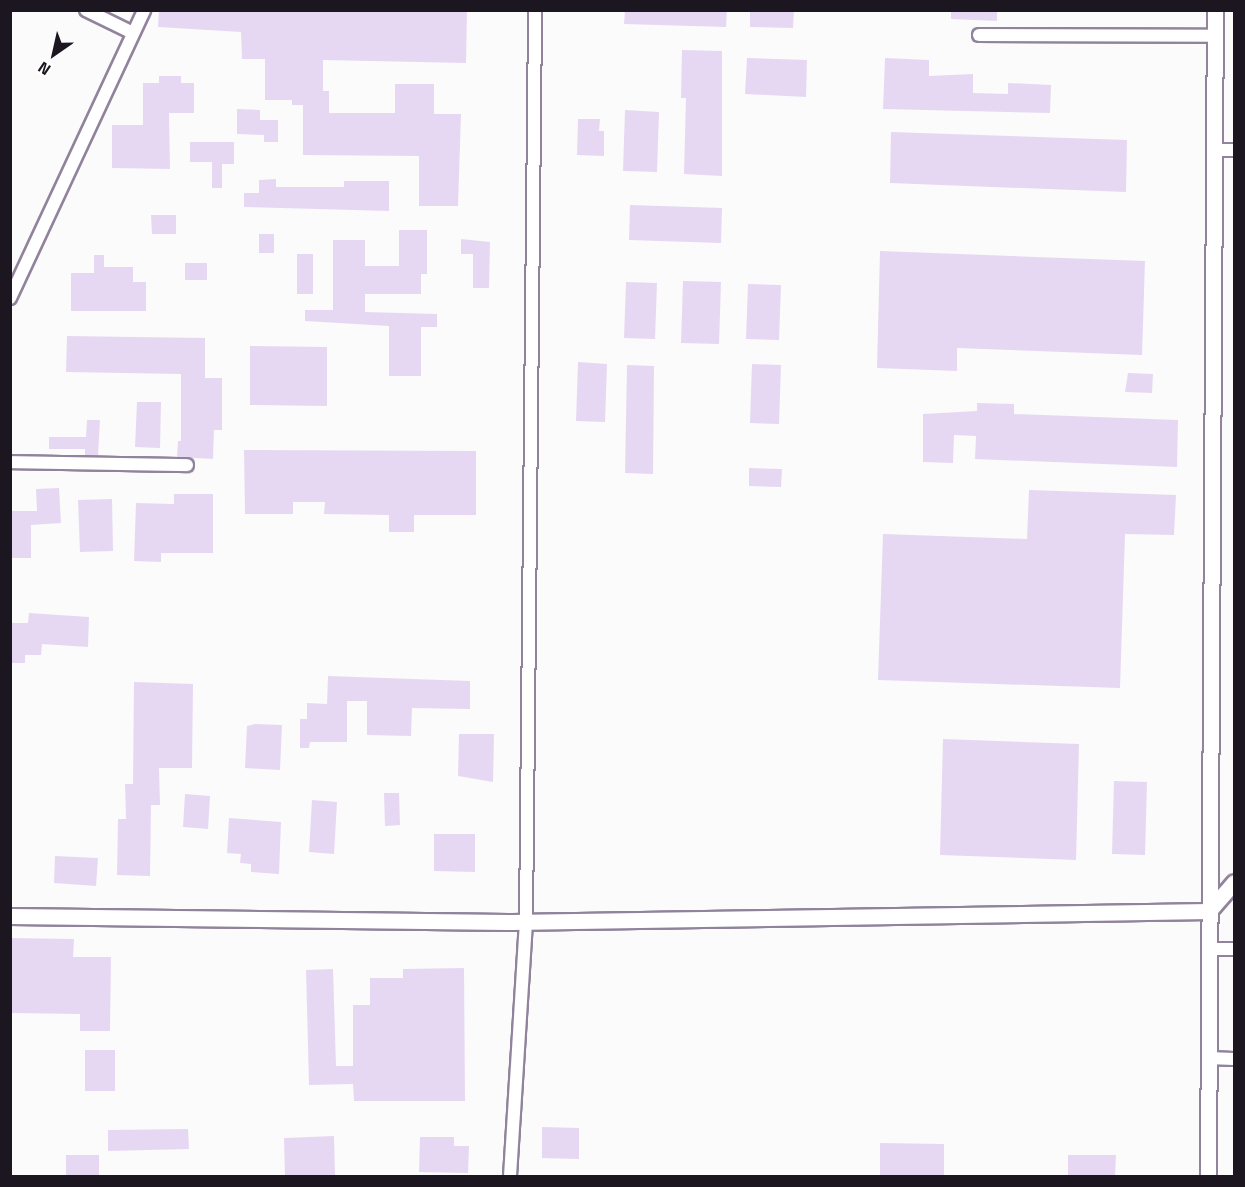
<!DOCTYPE html>
<style>
body{margin:0}
#map{position:relative;width:1245px;height:1187px;overflow:hidden;background:#fbfbfb;font-family:"Titillium Web",sans-serif}
div>[style]{position:absolute}
.building>*{inset:0;background:#e6d8f3}
.roads{filter:drop-shadow(2px 0 #90839b) drop-shadow(-2px 0 #90839b) drop-shadow(0 2px #90839b) drop-shadow(0 -2px #90839b)}
.minor>*{height:12px;margin:-6px;padding:0 6px;transform-origin:6px;border-radius:6px;background:#fff}
.major>*{height:15px;margin:-7.5px;padding:0 7.5px;transform-origin:7.5px;border-radius:7.5px;background:#fff}
span{translate:-50% -50%;white-space:nowrap;text-align:center;line-height:1.15;-webkit-text-stroke:6px #fff;paint-order:stroke}
.frame{position:absolute;inset:0;border:12px solid #1b161f;pointer-events:none}
.north{position:absolute;left:24px;top:24px;width:60px;height:60px;-webkit-text-stroke:4px #fff;paint-order:stroke;rotate:214deg;font-size:16px;font-weight:700;line-height:24px;text-align:center;color:#1b161f}
.north::after{content:'';display:block;margin:auto;width:21px;height:27px;background:#1b161f;clip-path:polygon(50% 0,100% 100%,50% 72%,0 100%)}
</style>
<div id="map">
<div class="building">
<i style="clip-path:polygon(159px 10px,467px 10px,466px 63px,323px 60px,323px 91px,329px 91px,329px 113px,395px 113px,395px 84px,434px 84px,434px 114px,461px 114px,458px 206px,419px 206px,419px 156px,303px 155px,303px 105px,292px 105px,292px 100px,265px 100px,265px 59px,242px 59px,241px 32px,158px 27px)"></i>
<i style="clip-path:polygon(625px 10px,727px 10px,726px 27px,624px 24px)"></i>
<i style="clip-path:polygon(750px 10px,794px 10px,793px 28px,750px 27px)"></i>
<i style="clip-path:polygon(951px 10px,997px 10px,997px 21px,951px 19px)"></i>
<i style="clip-path:polygon(682px 50px,722px 51px,722px 176px,684px 174px,686px 98px,681px 98px)"></i>
<i style="clip-path:polygon(747px 58px,807px 60px,806px 97px,745px 94px)"></i>
<i style="clip-path:polygon(885px 58px,929px 60px,929px 76px,973px 74px,973px 93px,1008px 94px,1008px 83px,1051px 85px,1050px 113px,883px 109px)"></i>
<i style="clip-path:polygon(159px 76px,181px 76px,181px 83px,194px 83px,194px 113px,169px 113px,170px 169px,112px 168px,112px 125px,143px 125px,143px 83px,159px 83px)"></i>
<i style="clip-path:polygon(237px 109px,260px 110px,260px 120px,278px 120px,278px 142px,264px 142px,264px 135px,237px 134px)"></i>
<i style="clip-path:polygon(625px 110px,659px 112px,657px 172px,623px 171px)"></i>
<i style="clip-path:polygon(578px 119px,600px 119px,599px 131px,604px 131px,604px 156px,577px 155px)"></i>
<i style="clip-path:polygon(891px 132px,1127px 140px,1126px 192px,890px 183px)"></i>
<i style="clip-path:polygon(190px 142px,234px 142px,234px 164px,222px 164px,222px 188px,212px 188px,212px 162px,190px 162px)"></i>
<i style="clip-path:polygon(276px 179px,276px 187px,344px 187px,344px 181px,389px 181px,389px 211px,244px 207px,244px 193px,259px 193px,259px 180px)"></i>
<i style="clip-path:polygon(630px 205px,722px 208px,721px 243px,629px 240px)"></i>
<i style="clip-path:polygon(151px 215px,176px 215px,176px 234px,152px 234px)"></i>
<i style="clip-path:polygon(399px 230px,427px 230px,427px 274px,421px 274px,421px 294px,365px 294px,365px 312px,437px 314px,437px 327px,421px 327px,421px 376px,389px 376px,389px 326px,305px 321px,305px 310px,333px 310px,333px 240px,365px 240px,365px 266px,399px 266px)"></i>
<i style="clip-path:polygon(259px 234px,274px 234px,274px 253px,259px 253px)"></i>
<i style="clip-path:polygon(461px 239px,490px 242px,489px 288px,473px 288px,473px 254px,461px 254px)"></i>
<i style="clip-path:polygon(880px 251px,1145px 261px,1142px 355px,957px 348px,957px 371px,877px 368px)"></i>
<i style="clip-path:polygon(297px 254px,313px 254px,313px 294px,297px 294px)"></i>
<i style="clip-path:polygon(94px 255px,104px 255px,104px 267px,133px 267px,133px 282px,146px 282px,146px 311px,71px 311px,71px 273px,94px 273px)"></i>
<i style="clip-path:polygon(185px 263px,207px 263px,207px 280px,185px 280px)"></i>
<i style="clip-path:polygon(683px 281px,721px 282px,719px 344px,681px 343px)"></i>
<i style="clip-path:polygon(626px 282px,657px 283px,655px 339px,624px 338px)"></i>
<i style="clip-path:polygon(748px 284px,781px 285px,779px 340px,746px 339px)"></i>
<i style="clip-path:polygon(67px 336px,205px 338px,205px 378px,222px 378px,222px 430px,214px 430px,213px 459px,177px 457px,178px 441px,181px 441px,181px 374px,66px 372px)"></i>
<i style="clip-path:polygon(250px 346px,327px 347px,327px 406px,250px 405px)"></i>
<i style="clip-path:polygon(578px 362px,607px 364px,605px 422px,576px 421px)"></i>
<i style="clip-path:polygon(752px 364px,781px 365px,779px 424px,750px 423px)"></i>
<i style="clip-path:polygon(627px 365px,654px 366px,653px 474px,625px 473px)"></i>
<i style="clip-path:polygon(1128px 373px,1153px 374px,1152px 393px,1125px 392px)"></i>
<i style="clip-path:polygon(137px 402px,161px 402px,160px 448px,135px 447px)"></i>
<i style="clip-path:polygon(977px 403px,1014px 404px,1014px 414px,1178px 420px,1177px 467px,975px 459px,976px 436px,954px 435px,953px 463px,923px 462px,923px 414px,977px 411px)"></i>
<i style="clip-path:polygon(87px 420px,100px 420px,98px 455px,85px 455px,85px 449px,49px 449px,49px 437px,86px 437px)"></i>
<i style="clip-path:polygon(244px 450px,476px 451px,476px 515px,414px 515px,414px 532px,389px 532px,389px 515px,324px 514px,325px 502px,293px 502px,293px 514px,245px 514px)"></i>
<i style="clip-path:polygon(749px 468px,782px 469px,781px 487px,749px 486px)"></i>
<i style="clip-path:polygon(59px 488px,61px 523px,31px 525px,31px 558px,10px 558px,10px 511px,37px 511px,36px 489px)"></i>
<i style="clip-path:polygon(1029px 490px,1176px 495px,1174px 535px,1125px 534px,1120px 688px,878px 680px,883px 534px,1027px 539px)"></i>
<i style="clip-path:polygon(174px 494px,213px 494px,213px 553px,161px 553px,161px 562px,134px 561px,136px 503px,174px 504px)"></i>
<i style="clip-path:polygon(112px 499px,113px 551px,80px 552px,78px 500px)"></i>
<i style="clip-path:polygon(29px 613px,89px 617px,88px 647px,42px 644px,41px 655px,25px 655px,25px 663px,10px 663px,10px 623px,28px 623px)"></i>
<i style="clip-path:polygon(328px 676px,470px 681px,470px 709px,412px 708px,411px 736px,367px 735px,367px 701px,347px 701px,347px 742px,310px 742px,309px 748px,300px 748px,300px 719px,307px 719px,307px 703px,327px 704px)"></i>
<i style="clip-path:polygon(134px 682px,193px 684px,192px 768px,159px 768px,160px 805px,151px 805px,150px 876px,117px 875px,118px 819px,126px 819px,125px 784px,133px 784px)"></i>
<i style="clip-path:polygon(255px 724px,282px 725px,280px 770px,245px 768px,247px 726px)"></i>
<i style="clip-path:polygon(459px 734px,494px 734px,493px 782px,458px 776px)"></i>
<i style="clip-path:polygon(943px 739px,1079px 744px,1076px 860px,940px 855px)"></i>
<i style="clip-path:polygon(1114px 781px,1147px 782px,1145px 855px,1112px 854px)"></i>
<i style="clip-path:polygon(384px 793px,399px 793px,400px 825px,385px 826px)"></i>
<i style="clip-path:polygon(185px 794px,210px 796px,208px 829px,183px 827px)"></i>
<i style="clip-path:polygon(312px 800px,337px 802px,334px 854px,309px 852px)"></i>
<i style="clip-path:polygon(229px 818px,281px 822px,279px 874px,251px 872px,251px 864px,240px 863px,241px 854px,227px 853px)"></i>
<i style="clip-path:polygon(434px 834px,475px 834px,475px 872px,434px 871px)"></i>
<i style="clip-path:polygon(55px 856px,98px 858px,96px 886px,54px 883px)"></i>
<i style="clip-path:polygon(10px 938px,74px 939px,73px 957px,111px 957px,110px 1031px,80px 1031px,80px 1014px,10px 1013px)"></i>
<i style="clip-path:polygon(464px 968px,465px 1101px,354px 1101px,353px 1084px,309px 1085px,306px 970px,333px 969px,336px 1066px,353px 1066px,353px 1005px,370px 1005px,370px 978px,403px 978px,403px 969px)"></i>
<i style="clip-path:polygon(85px 1050px,115px 1050px,115px 1091px,85px 1091px)"></i>
<i style="clip-path:polygon(542px 1127px,579px 1128px,579px 1159px,542px 1158px)"></i>
<i style="clip-path:polygon(188px 1129px,189px 1149px,108px 1151px,108px 1130px)"></i>
<i style="clip-path:polygon(334px 1136px,335px 1175px,285px 1176px,284px 1138px)"></i>
<i style="clip-path:polygon(420px 1137px,454px 1137px,454px 1146px,469px 1146px,468px 1173px,419px 1172px)"></i>
<i style="clip-path:polygon(880px 1143px,944px 1144px,944px 1176px,880px 1176px)"></i>
<i style="clip-path:polygon(66px 1155px,99px 1155px,99px 1176px,66px 1176px)"></i>
<i style="clip-path:polygon(1068px 1155px,1116px 1155px,1115px 1176px,1068px 1176px)"></i>
</div>
<div class="roads">
<div class="minor">
<i style="left:86px;top:10px;width:52px;rotate:26.1deg"></i>
<i style="left:979px;top:35px;width:236px;rotate:0.2deg"></i>
<i style="left:1214px;top:150px;width:20px"></i>
<i style="left:10px;top:298px;width:318px;rotate:-65deg"></i>
<i style="left:10px;top:462px;width:177px;rotate:1deg"></i>
<i style="left:1209px;top:949px;width:25px"></i>
<i style="left:1208px;top:1058px;width:26px;rotate:2deg"></i>
<i style="left:510px;top:1176px;width:256px;rotate:-86.4deg"></i>
<i style="left:526px;top:921px;width:911px;rotate:-89.43deg"></i>
</div>
<div class="major">
<i style="left:10px;top:916px;width:498px;rotate:0.7deg"></i>
<i style="left:508px;top:922px;width:701px;rotate:-0.9deg"></i>
<i style="left:1209px;top:911px;width:38px;rotate:-49deg"></i>
<i style="left:1208px;top:1176px;width:1166px;rotate:-89.66deg"></i>
</div>
</div>
<div class="frame"></div>
<div class="north">N</div>
</div>
